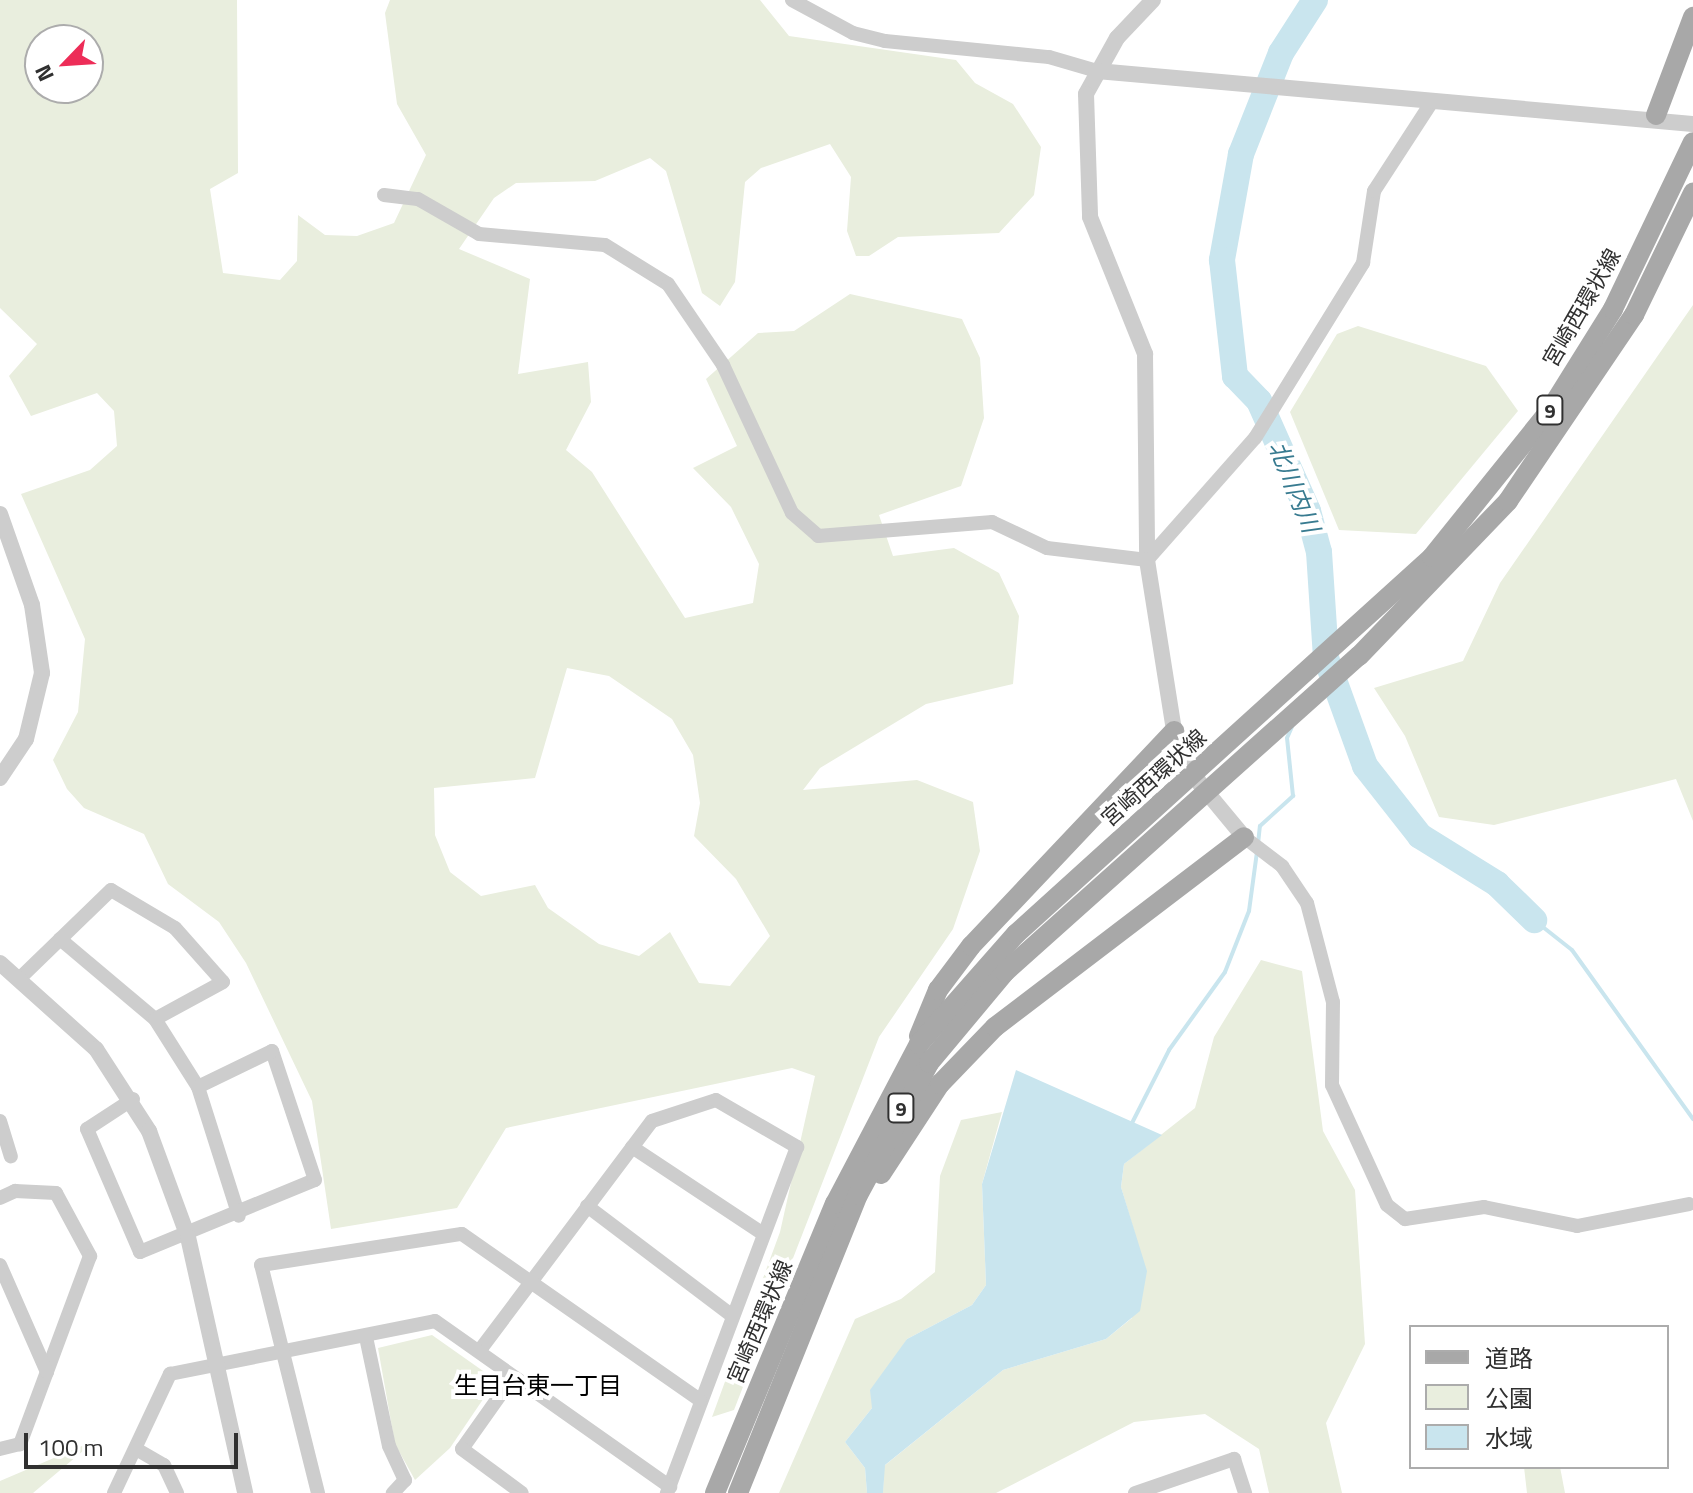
<!DOCTYPE html>
<meta charset="utf-8">
<style>
body{margin:0}
#map{position:relative;width:1693px;height:1493px;overflow:hidden;background:#fff;font-family:"Titillium Web","Noto Sans JP",sans-serif}
div>[style]{position:absolute}
.green>*{inset:0;background:#e9eede}
.water>*{inset:0;background:#c9e5ee}
.stream>*{height:4px;margin:-2px;padding:0 2px;transform-origin:2px;border-radius:2px;background:#c9e5ee}
.river>*{height:26px;margin:-13px;padding:0 13px;transform-origin:13px;border-radius:13px;background:#c9e5ee}
.minor>*{height:14px;margin:-7px;padding:0 7px;transform-origin:7px;border-radius:7px;background:#cdcdcd}
.tertiary>*{height:16px;margin:-8px;padding:0 8px;transform-origin:8px;border-radius:8px;background:#cdcdcd}
.primary>*{height:20px;margin:-10px;padding:0 10px;transform-origin:10px;border-radius:10px;background:#a8a8a8}
span{translate:-50% -50%;white-space:nowrap;text-align:center;line-height:1.15;-webkit-text-stroke:8px #fff;paint-order:stroke}
.shield-label span{padding:2px 6px;background:#fff;border:2px solid;border-radius:6px;-webkit-text-stroke-width:0}
.shield-label{font-size:20px;color:#303030;font-weight:700}
.street-label{font-size:22px;color:#303030}
.water-label{font-size:24px;color:#387b90;font-style:italic}
.neighbourhood-label{font-size:24px;color:#000}
.legend{position:absolute;left:1409px;top:1325px;width:260px;height:144px;box-sizing:border-box;background:#fff;border:2px solid #acacac;margin:0;padding:10px 14px;list-style:none;font-size:24px;color:#303030}
.legend li{display:flex;align-items:center;gap:16px;height:40px}
.legend b{width:40px;border:2px solid #acacac}
.north{position:absolute;left:24px;top:24px;width:80px;height:80px;box-sizing:border-box;background:#fff;border:2px solid #acacac;border-radius:50%;rotate:245deg;font-size:22px;font-weight:700;line-height:32px;text-align:center;color:#303030}
.north::after{content:'';display:block;margin:auto;width:28px;height:36px;background:#ed2d58;clip-path:polygon(50% 0,100% 100%,50% 72%,0 100%)}
.scale{position:absolute;left:24px;top:1433px;width:214px;height:36px;box-sizing:border-box;border:4px solid #303030;border-top:0;padding-left:10px;font-size:24px;line-height:28px;white-space:nowrap;color:#303030;-webkit-text-stroke:6px #fff;paint-order:stroke}
</style>
<div id="map">
<div class="green">
<i style="clip-path:polygon(evenodd,0 0,237px 0,238px 173px,210px 189px,223px 273px,280px 280px,297px 261px,298px 215px,325px 235px,357px 236px,394px 223px,426px 155px,397px 104px,385px 13px,390px 0,760px 0,789px 36px,956px 60px,975px 83px,1013px 104px,1041px 147px,1034px 195px,999px 233px,898px 237px,869px 256px,856px 256px,847px 231px,851px 177px,830px 144px,761px 168px,745px 182px,735px 282px,720px 306px,702px 293px,666px 171px,650px 158px,595px 181px,516px 183px,494px 198px,459px 249px,530px 279px,518px 374px,588px 362px,591px 402px,566px 450px,592px 472px,685px 618px,753px 603px,759px 564px,731px 507px,693px 468px,737px 446px,706px 379px,758px 333px,794px 331px,850px 294px,962px 319px,980px 358px,984px 418px,961px 486px,879px 515px,893px 556px,954px 548px,999px 573px,1019px 616px,1013px 684px,926px 704px,820px 768px,803px 790px,917px 780px,973px 802px,980px 851px,953px 929px,879px 1037px,734px 1410px,712px 1417px,780px 1232px,815px 1076px,792px 1068px,506px 1128px,457px 1208px,331px 1229px,312px 1101px,246px 963px,219px 922px,168px 884px,144px 834px,84px 808px,67px 789px,53px 760px,78px 712px,85px 639px,21px 494px,90px 470px,117px 446px,114px 411px,97px 393px,31px 416px,9px 376px,37px 344px,0 308px,0 0,40px 40px,88px 40px,88px 88px,40px 88px,40px 40px,0 0,567px 668px,609px 676px,672px 719px,693px 755px,700px 803px,694px 836px,736px 879px,770px 936px,730px 986px,699px 983px,670px 932px,639px 956px,599px 944px,548px 908px,535px 885px,481px 896px,450px 872px,435px 835px,434px 788px,535px 778px,567px 668px)"></i>
<i style="clip-path:polygon(1693px 305px,1693px 821px,1676px 779px,1494px 825px,1439px 817px,1405px 736px,1374px 688px,1463px 661px,1500px 583px)"></i>
<i style="clip-path:polygon(1358px 326px,1486px 366px,1518px 411px,1416px 534px,1339px 530px,1290px 412px,1337px 334px)"></i>
<i style="clip-path:polygon(1261px 960px,1302px 971px,1323px 1131px,1355px 1190px,1365px 1344px,1326px 1423px,1342px 1493px,1269px 1493px,1259px 1449px,1205px 1414px,1134px 1422px,996px 1493px,883px 1493px,884px 1466px,1003px 1370px,1106px 1339px,1132px 1318px,1135px 1234px,1121px 1187px,1124px 1164px,1195px 1108px,1214px 1037px)"></i>
<i style="clip-path:polygon(1002px 1112px,982px 1184px,986px 1285px,972px 1305px,907px 1339px,872px 1408px,845px 1442px,865px 1468px,867px 1493px,779px 1493px,855px 1319px,901px 1299px,935px 1272px,940px 1176px,961px 1120px)"></i>
<i style="clip-path:polygon(432px 1335px,493px 1378px,492px 1386px,450px 1448px,415px 1480px,395px 1444px,378px 1348px)"></i>
<i style="clip-path:polygon(96px 1440px,33px 1493px,0 1493px,0 1481px)"></i>
<i style="clip-path:polygon(1524px 1467px,1560px 1467px,1565px 1493px,1527px 1493px)"></i>
</div>
<div class="water">
<i style="clip-path:polygon(1016px 1070px,1162px 1135px,1124px 1164px,1121px 1187px,1147px 1271px,1140px 1311px,1106px 1339px,1003px 1370px,885px 1465px,883px 1493px,867px 1493px,865px 1468px,845px 1442px,872px 1408px,870px 1390px,907px 1339px,972px 1305px,986px 1285px,982px 1184px)"></i>
</div>
<div class="stream">
<i style="left:1258px;top:844px;width:18px;rotate:-84deg"></i>
<i style="left:1260px;top:826px;width:45px;rotate:-42.3deg"></i>
<i style="left:1293px;top:796px;width:58px;rotate:-95.9deg"></i>
<i style="left:1287px;top:738px;width:12px;rotate:-66deg"></i>
<i style="left:1534px;top:920px;width:48px;rotate:38.3deg"></i>
<i style="left:1572px;top:950px;width:208px;rotate:54.4deg"></i>
<i style="left:1130px;top:1127px;width:86px;rotate:-63.1deg"></i>
<i style="left:1169px;top:1050px;width:96px;rotate:-54.3deg"></i>
<i style="left:1225px;top:972px;width:66px;rotate:-68.5deg"></i>
<i style="left:1249px;top:911px;width:60px;rotate:-82.3deg"></i>
</div>
<div class="river">
<i style="left:1315px;top:0;width:63px;rotate:122.7deg"></i>
<i style="left:1281px;top:53px;width:109px;rotate:111.6deg"></i>
<i style="left:1241px;top:154px;width:108px;rotate:100.2deg"></i>
<i style="left:1222px;top:260px;width:117px;rotate:83.6deg"></i>
<i style="left:1235px;top:376px;width:35px;rotate:46deg"></i>
<i style="left:1259px;top:401px;width:120px;rotate:66deg"></i>
<i style="left:1308px;top:511px;width:42px;rotate:75deg"></i>
<i style="left:1319px;top:552px;width:106px;rotate:86.2deg"></i>
<i style="left:1326px;top:658px;width:115px;rotate:70.1deg"></i>
<i style="left:1365px;top:766px;width:89px;rotate:51.8deg"></i>
<i style="left:1420px;top:836px;width:91px;rotate:31.9deg"></i>
<i style="left:1497px;top:884px;width:52px;rotate:44.2deg"></i>
</div>
<div class="minor">
<i style="left:792px;top:0;width:69px;rotate:28.4deg"></i>
<i style="left:853px;top:33px;width:33px;rotate:14deg"></i>
<i style="left:885px;top:41px;width:165px;rotate:5.6deg"></i>
<i style="left:1049px;top:57px;width:50px;rotate:16.3deg"></i>
<i style="left:384px;top:195px;width:34px;rotate:7deg"></i>
<i style="left:418px;top:199px;width:70px;rotate:29.8deg"></i>
<i style="left:479px;top:234px;width:126px;rotate:5deg"></i>
<i style="left:605px;top:245px;width:74px;rotate:31.8deg"></i>
<i style="left:668px;top:284px;width:98px;rotate:55.8deg"></i>
<i style="left:723px;top:365px;width:163px;rotate:65deg"></i>
<i style="left:792px;top:513px;width:35px;rotate:41deg"></i>
<i style="left:818px;top:536px;width:175px;rotate:-4.6deg"></i>
<i style="left:992px;top:522px;width:61px;rotate:25.3deg"></i>
<i style="left:1047px;top:548px;width:101px;rotate:6.8deg"></i>
<i style="left:1147px;top:560px;width:163px;rotate:-48.5deg"></i>
<i style="left:1255px;top:438px;width:206px;rotate:-58.3deg"></i>
<i style="left:1363px;top:263px;width:73px;rotate:-81.3deg"></i>
<i style="left:1374px;top:191px;width:108px;rotate:-57deg"></i>
<i style="left:1244px;top:837px;width:48px;rotate:37.3deg"></i>
<i style="left:1282px;top:866px;width:45px;rotate:56deg"></i>
<i style="left:1307px;top:903px;width:102px;rotate:75.3deg"></i>
<i style="left:1333px;top:1002px;width:83px;rotate:90.7deg"></i>
<i style="left:1332px;top:1085px;width:132px;rotate:65.4deg"></i>
<i style="left:1387px;top:1205px;width:23px;rotate:38deg"></i>
<i style="left:1405px;top:1219px;width:80px;rotate:-8.6deg"></i>
<i style="left:1484px;top:1207px;width:95px;rotate:11.5deg"></i>
<i style="left:1577px;top:1226px;width:114px;rotate:-11.1deg"></i>
<i style="left:60px;top:939px;width:124px;rotate:40.1deg"></i>
<i style="left:155px;top:1019px;width:80px;rotate:57.7deg"></i>
<i style="left:198px;top:1087px;width:135px;rotate:72.4deg"></i>
<i style="left:19px;top:979px;width:128px;rotate:-44.1deg"></i>
<i style="left:111px;top:890px;width:74px;rotate:30.7deg"></i>
<i style="left:175px;top:928px;width:72px;rotate:48.4deg"></i>
<i style="left:223px;top:982px;width:77px;rotate:151.4deg"></i>
<i style="left:133px;top:1099px;width:55px;rotate:146.9deg"></i>
<i style="left:87px;top:1129px;width:134px;rotate:66.7deg"></i>
<i style="left:140px;top:1252px;width:189px;rotate:-22.4deg"></i>
<i style="left:315px;top:1180px;width:136px;rotate:-108.4deg"></i>
<i style="left:272px;top:1051px;width:82px;rotate:154.1deg"></i>
<i style="left:0;top:1121px;width:37px;rotate:73deg"></i>
<i style="left:632px;top:1147px;width:156px;rotate:33.5deg"></i>
<i style="left:0;top:1198px;width:17px;rotate:-25deg"></i>
<i style="left:15px;top:1191px;width:41px;rotate:2.8deg"></i>
<i style="left:56px;top:1193px;width:72px;rotate:61.6deg"></i>
<i style="left:90px;top:1256px;width:201px;rotate:110.4deg"></i>
<i style="left:20px;top:1444px;width:21px;rotate:166deg"></i>
<i style="left:587px;top:1206px;width:181px;rotate:37.1deg"></i>
<i style="left:0;top:1265px;width:117px;rotate:66.3deg"></i>
<i style="left:366px;top:1337px;width:111px;rotate:78.1deg"></i>
<i style="left:389px;top:1446px;width:38px;rotate:65deg"></i>
<i style="left:405px;top:1480px;width:18px;rotate:133deg"></i>
<i style="left:480px;top:1350px;width:286px;rotate:-53.1deg"></i>
<i style="left:652px;top:1121px;width:67px;rotate:-18.2deg"></i>
<i style="left:716px;top:1100px;width:94px;rotate:30.1deg"></i>
<i style="left:797px;top:1147px;width:370px;rotate:110.6deg"></i>
<i style="left:513px;top:1377px;width:88px;rotate:125.3deg"></i>
<i style="left:462px;top:1449px;width:74px;rotate:36.3deg"></i>
<i style="left:136px;top:1449px;width:32px;rotate:30deg"></i>
<i style="left:164px;top:1465px;width:31px;rotate:65deg"></i>
<i style="left:114px;top:1493px;width:132px;rotate:-64.8deg"></i>
<i style="left:170px;top:1374px;width:270px;rotate:-11.3deg"></i>
<i style="left:435px;top:1321px;width:288px;rotate:35.2deg"></i>
<i style="left:318px;top:1493px;width:235px;rotate:-104deg"></i>
<i style="left:261px;top:1265px;width:203px;rotate:-8.8deg"></i>
<i style="left:462px;top:1234px;width:290px;rotate:34.9deg"></i>
<i style="left:1135px;top:1493px;width:105px;rotate:-19deg"></i>
<i style="left:1234px;top:1459px;width:36px;rotate:72deg"></i>
</div>
<div class="tertiary">
<i style="left:1153px;top:0;width:52px;rotate:133.5deg"></i>
<i style="left:1117px;top:38px;width:64px;rotate:119deg"></i>
<i style="left:1086px;top:94px;width:123px;rotate:88.1deg"></i>
<i style="left:1090px;top:217px;width:148px;rotate:68.1deg"></i>
<i style="left:1145px;top:354px;width:206px;rotate:89.4deg"></i>
<i style="left:1147px;top:560px;width:173px;rotate:81deg"></i>
<i style="left:1174px;top:731px;width:59px;rotate:63.9deg"></i>
<i style="left:1200px;top:784px;width:69px;rotate:50.3deg"></i>
<i style="left:1097px;top:71px;width:598px;rotate:5.08deg"></i>
<i style="left:0;top:514px;width:96px;rotate:70.6deg"></i>
<i style="left:32px;top:605px;width:69px;rotate:81.6deg"></i>
<i style="left:42px;top:673px;width:68px;rotate:103.6deg"></i>
<i style="left:26px;top:739px;width:47px;rotate:123.7deg"></i>
<i style="left:0;top:963px;width:129px;rotate:41.9deg"></i>
<i style="left:96px;top:1049px;width:98px;rotate:57.1deg"></i>
<i style="left:149px;top:1131px;width:113px;rotate:69.8deg"></i>
<i style="left:188px;top:1237px;width:262px;rotate:77.4deg"></i>
</div>
<div class="primary">
<i style="left:1656px;top:115px;width:105px;rotate:-69.3deg"></i>
<i style="left:919px;top:1036px;width:50px;rotate:-67.6deg"></i>
<i style="left:938px;top:990px;width:55px;rotate:-53.1deg"></i>
<i style="left:971px;top:946px;width:296px;rotate:-46.6deg"></i>
<i style="left:881px;top:1174px;width:108px;rotate:-56.8deg"></i>
<i style="left:940px;top:1084px;width:79px;rotate:-46deg"></i>
<i style="left:995px;top:1027px;width:313px;rotate:-37.3deg"></i>
<i style="left:715px;top:1493px;width:313px;rotate:-67.5deg"></i>
<i style="left:835px;top:1204px;width:181px;rotate:-62.3deg"></i>
<i style="left:919px;top:1044px;width:147px;rotate:-48.6deg"></i>
<i style="left:1016px;top:934px;width:561px;rotate:-42.18deg"></i>
<i style="left:1432px;top:557px;width:189px;rotate:-51.2deg"></i>
<i style="left:1550px;top:410px;width:119px;rotate:-58deg"></i>
<i style="left:1613px;top:309px;width:185px;rotate:-64.4deg"></i>
<i style="left:738px;top:1493px;width:321px;rotate:-68.1deg"></i>
<i style="left:858px;top:1195px;width:150px;rotate:-61.7deg"></i>
<i style="left:929px;top:1063px;width:119px;rotate:-50.1deg"></i>
<i style="left:1005px;top:972px;width:475px;rotate:-41.8deg"></i>
<i style="left:1359px;top:656px;width:215px;rotate:-46.1deg"></i>
<i style="left:1508px;top:501px;width:225px;rotate:-55.9deg"></i>
<i style="left:1634px;top:315px;width:136px;rotate:-64.2deg"></i>
</div>
<div class="shield-label">
<span style="left:1550px;top:410px">9</span>
<span style="left:901px;top:1108px">9</span>
</div>
<div class="street-label">
<span style="left:1582px;top:308px;rotate:-60deg">宮崎西環状線</span>
<span style="left:1154px;top:778px;rotate:-42deg">宮崎西環状線</span>
<span style="left:760px;top:1322px;rotate:-67deg">宮崎西環状線</span>
</div>
<div class="water-label">
<span style="left:1294px;top:487px;rotate:68deg">北川内川</span>
</div>
<div class="neighbourhood-label">
<span style="left:538px;top:1386px">生目台東一丁目</span>
</div>
<ul class="legend">
<li><b style="height:10px;background:#a8a8a8"></b>道路</li>
<li><b style="height:22px;background:#e9eede"></b>公園</li>
<li><b style="height:22px;background:#c9e5ee"></b>水域</li>
</ul>
<div class="north">N</div>
<div class="scale">100 m</div>
</div>
